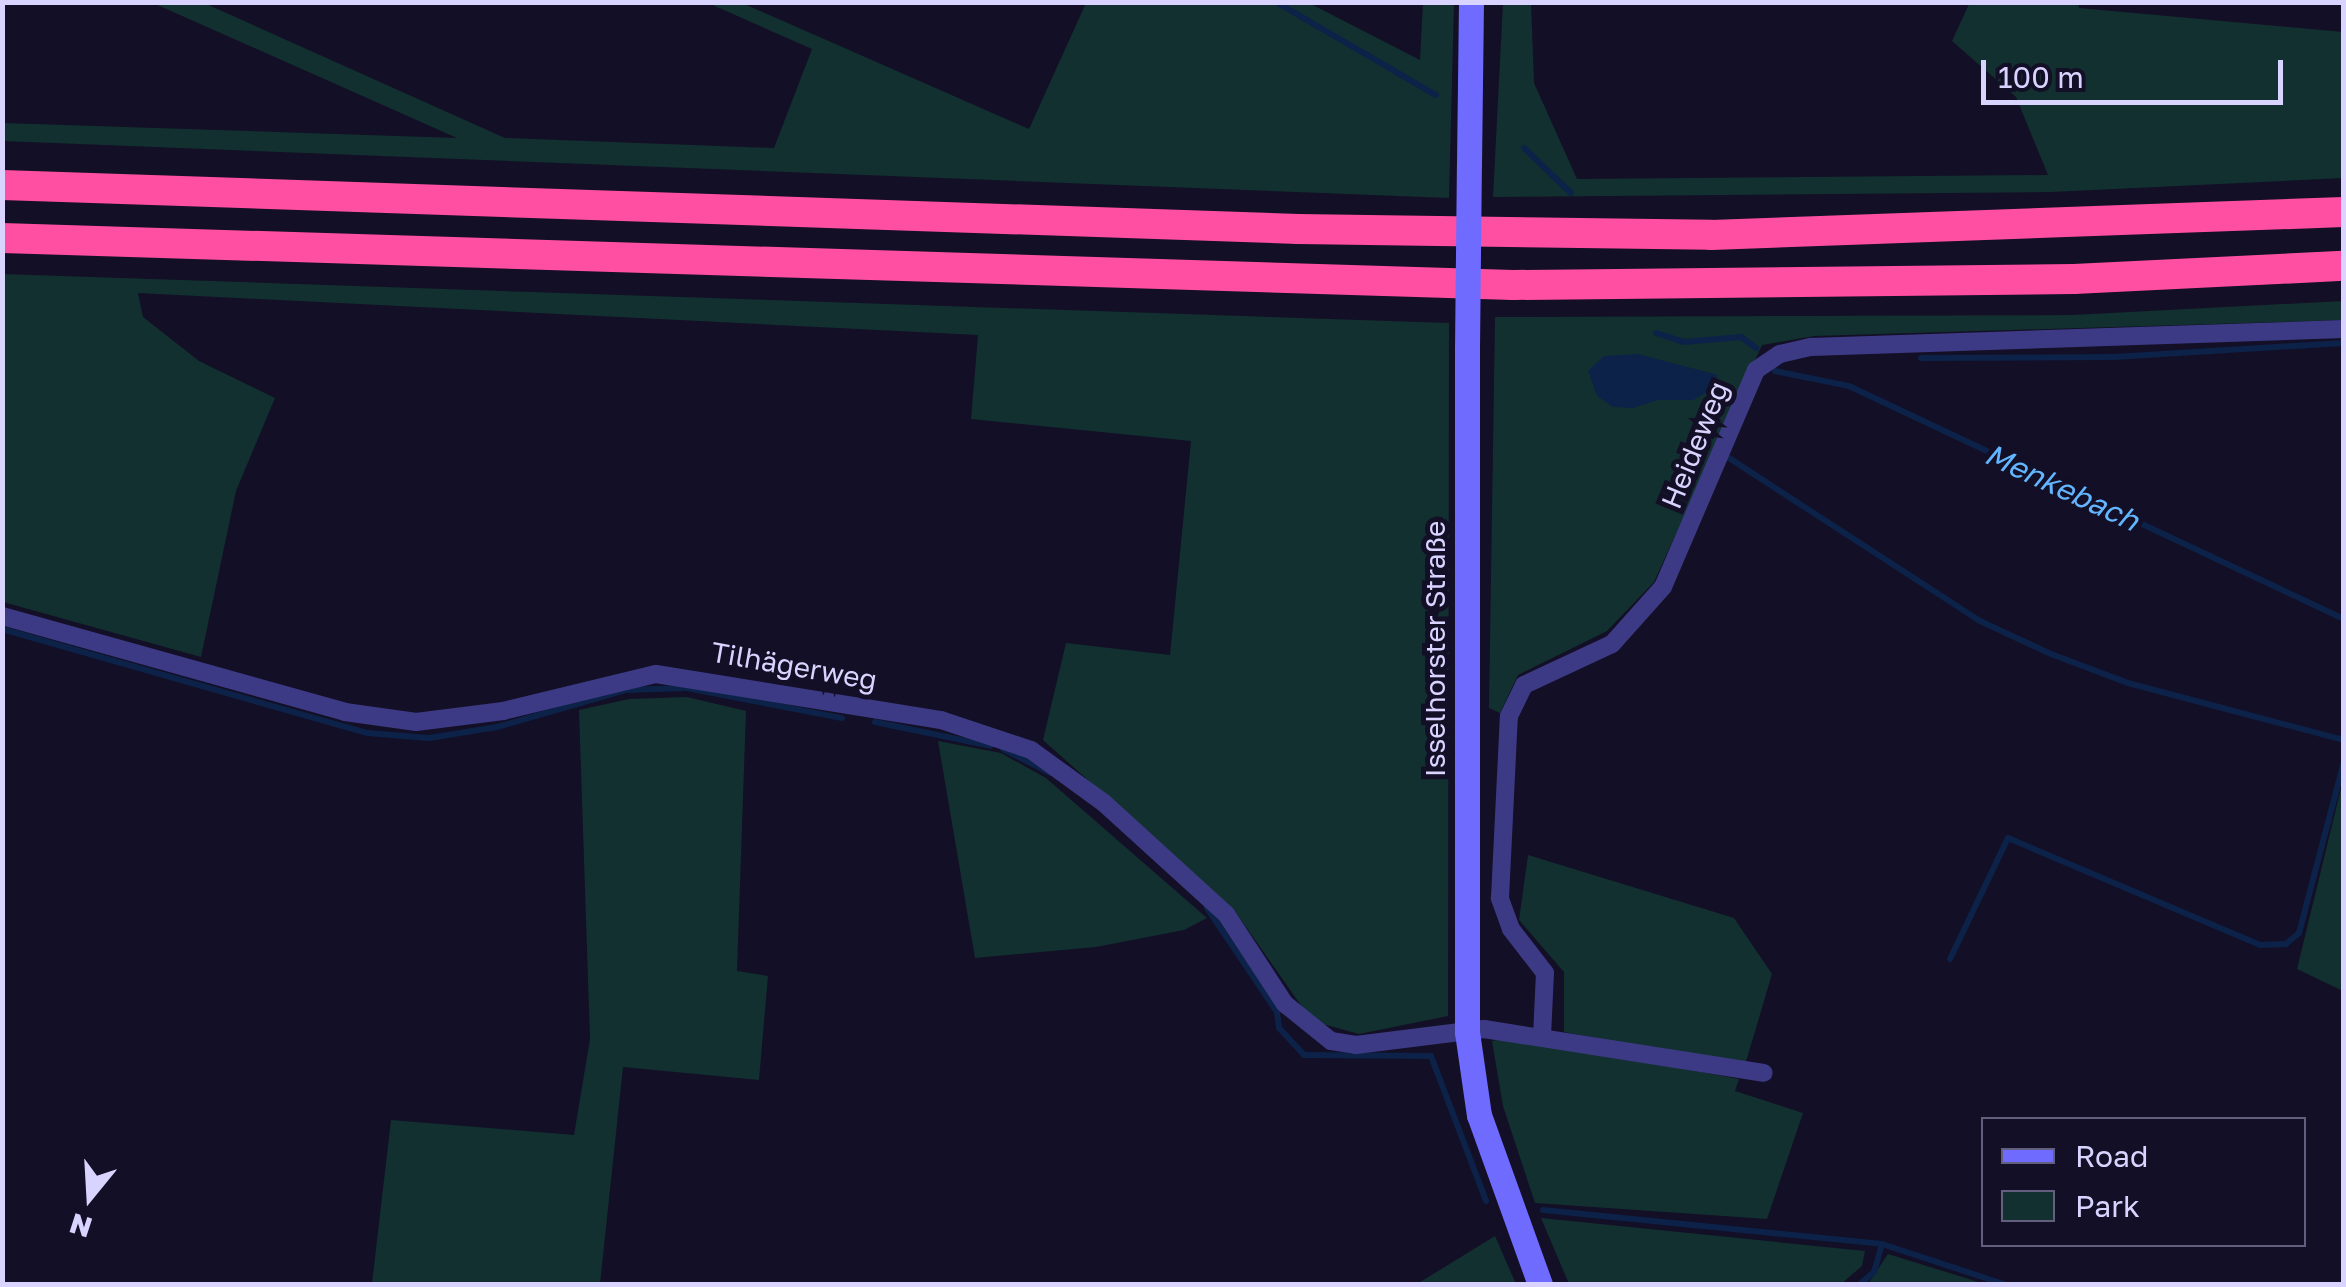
<!DOCTYPE html>
<meta charset="utf-8">
<style>
body{margin:0}
#map{position:relative;width:2346px;height:1287px;overflow:hidden;background:#130f26;font-family:"Golos Text",sans-serif}
div>[style]{position:absolute}
.green>*{inset:0;background:#12302f}
.water>*{inset:0;background:#0c2248}
.stream>*{height:6px;margin:-3px;padding:0 3px;transform-origin:3px;border-radius:3px;background:#0c2248}
.street>*{height:18px;margin:-9px;padding:0 9px;transform-origin:9px;border-radius:9px;background:#3d3a85}
.secondary>*{height:25px;margin:-12.5px;padding:0 12.5px;transform-origin:12.5px;border-radius:12.5px;background:#6f6bff}
.highway>*{height:30px;margin:-15px;padding:0 15px;transform-origin:15px;border-radius:15px;background:#ff4fa3}
.secondary-bridge>*{height:25px;margin:-12.5px;padding:0 12.5px;transform-origin:12.5px;border-radius:12.5px;background:#6f6bff}
span{translate:-50% -50%;white-space:nowrap;text-align:center;line-height:1.15;-webkit-text-stroke:10px #130f26;paint-order:stroke}
.street-label{font-size:28px;color:#d9d4ff}
.water-label{font-size:30px;color:#62b6ff;font-style:italic}
.frame{position:absolute;inset:0;border:5px solid #d9d4ff;pointer-events:none}
.legend{position:absolute;left:1981px;top:1117px;width:325px;height:130px;box-sizing:border-box;background:#130f26;border:2px solid #625e7d;margin:0;padding:12px 18px;list-style:none;font-size:30px;color:#d9d4ff}
.legend li{display:flex;align-items:center;gap:20px;height:50px}
.legend b{width:50px;border:2px solid #625e7d}
.north{position:absolute;left:40px;top:1147px;width:100px;height:100px;-webkit-text-stroke:8px #130f26;paint-order:stroke;rotate:198deg;font-size:28px;font-weight:700;line-height:40px;text-align:center;color:#d9d4ff}
.north::after{content:'';display:block;margin:auto;width:35px;height:45px;background:#d9d4ff;clip-path:polygon(50% 0,100% 100%,50% 72%,0 100%)}
.scale{position:absolute;left:1981px;top:60px;width:302px;height:45px;box-sizing:border-box;border:5px solid #d9d4ff;border-top:0;padding-left:12px;font-size:30px;line-height:35px;white-space:nowrap;color:#d9d4ff;-webkit-text-stroke:8px #130f26;paint-order:stroke}
</style>
<div id="map">
<div class="green">
<i style="clip-path:polygon(153px 3px,204px 3px,505px 138px,774px 148px,812px 49px,708px 3px,742px 3px,1029px 129px,1086px 3px,1309px 3px,1420px 60px,1423px 3px,1454px 3px,1449px 198px,3px 141px,3px 123px,457px 138px)"></i>
<i style="clip-path:polygon(1503px 3px,1531px 3px,1534px 83px,1577px 179px,2048px 175px,2016px 97px,1952px 41px,1970px 2px,2078px 3px,2079px 8px,2343px 32px,2343px 178px,2051px 192px,1493px 197px)"></i>
<i style="clip-path:polygon(2px 274px,1449px 323px,1448px 1016px,1359px 1034px,1312px 1021px,1234px 910px,1043px 740px,1066px 643px,1170px 655px,1191px 441px,971px 419px,978px 335px,138px 293px,143px 317px,199px 361px,275px 398px,236px 491px,201px 657px,3px 602px)"></i>
<i style="clip-path:polygon(2343px 301px,2343px 320px,1814px 336px,1762px 345px,1654px 582px,1607px 631px,1518px 675px,1500px 713px,1489px 708px,1495px 317px,2072px 315px)"></i>
<i style="clip-path:polygon(687px 697px,746px 711px,737px 971px,768px 976px,759px 1080px,623px 1067px,600px 1284px,372px 1283px,391px 1120px,574px 1135px,590px 1039px,579px 710px,629px 699px)"></i>
<i style="clip-path:polygon(938px 741px,1001px 753px,1046px 778px,1207px 918px,1184px 930px,1096px 947px,975px 958px)"></i>
<i style="clip-path:polygon(2343px 780px,2343px 991px,2297px 969px)"></i>
<i style="clip-path:polygon(1528px 855px,1734px 918px,1772px 974px,1745px 1065px,1564px 1032px,1564px 972px,1519px 920px)"></i>
<i style="clip-path:polygon(1512px 1037px,1739px 1079px,1735px 1091px,1803px 1113px,1767px 1219px,1535px 1203px,1503px 1106px,1492px 1041px)"></i>
<i style="clip-path:polygon(1541px 1218px,1865px 1251px,1862px 1266px,1841px 1284px,1569px 1284px)"></i>
<i style="clip-path:polygon(1495px 1236px,1516px 1284px,1417px 1284px)"></i>
<i style="clip-path:polygon(1888px 1254px,1985px 1284px,1868px 1284px)"></i>
</div>
<div class="water">
<i style="clip-path:polygon(1638px 354px,1718px 375px,1713px 389px,1693px 400px,1658px 400px,1633px 408px,1613px 407px,1597px 396px,1588px 371px,1604px 356px)"></i>
</div>
<div class="stream">
<i style="left:1276px;top:2px;width:185px;rotate:30.2deg"></i>
<i style="left:1524px;top:148px;width:65px;rotate:43.8deg"></i>
<i style="left:1656px;top:333px;width:29px;rotate:18deg"></i>
<i style="left:1684px;top:342px;width:57px;rotate:-5deg"></i>
<i style="left:1741px;top:337px;width:19px;rotate:36deg"></i>
<i style="left:1921px;top:358px;width:193px;rotate:-0.3deg"></i>
<i style="left:2114px;top:357px;width:230px;rotate:-3.5deg"></i>
<i style="left:1775px;top:371px;width:76px;rotate:11.5deg"></i>
<i style="left:1849px;top:386px;width:547px;rotate:25.21deg"></i>
<i style="left:1729px;top:458px;width:297px;rotate:33deg"></i>
<i style="left:1978px;top:620px;width:81px;rotate:25deg"></i>
<i style="left:2051px;top:654px;width:82px;rotate:20.6deg"></i>
<i style="left:2128px;top:683px;width:223px;rotate:14.8deg"></i>
<i style="left:2px;top:629px;width:380px;rotate:15.9deg"></i>
<i style="left:368px;top:733px;width:61px;rotate:4.7deg"></i>
<i style="left:429px;top:738px;width:69px;rotate:-9.2deg"></i>
<i style="left:497px;top:727px;width:134px;rotate:-16deg"></i>
<i style="left:626px;top:690px;width:61px;rotate:-1.9deg"></i>
<i style="left:687px;top:688px;width:158px;rotate:11deg"></i>
<i style="left:875px;top:722px;width:118px;rotate:11.7deg"></i>
<i style="left:1003px;top:749px;width:53px;rotate:27.1deg"></i>
<i style="left:1207px;top:908px;width:125px;rotate:56.1deg"></i>
<i style="left:1277px;top:1012px;width:16px;rotate:83deg"></i>
<i style="left:1279px;top:1028px;width:37px;rotate:47deg"></i>
<i style="left:1304px;top:1055px;width:127px;rotate:0.5deg"></i>
<i style="left:1431px;top:1056px;width:155px;rotate:69.2deg"></i>
<i style="left:1950px;top:959px;width:134px;rotate:-64.4deg"></i>
<i style="left:2008px;top:838px;width:274px;rotate:23deg"></i>
<i style="left:2260px;top:945px;width:26px;rotate:-2deg"></i>
<i style="left:2286px;top:944px;width:17px;rotate:-40deg"></i>
<i style="left:2299px;top:933px;width:177px;rotate:-75.3deg"></i>
<i style="left:1543px;top:1210px;width:341px;rotate:5.7deg"></i>
<i style="left:1882px;top:1244px;width:128px;rotate:18.2deg"></i>
<i style="left:1860px;top:1284px;width:18px;rotate:-41deg"></i>
<i style="left:1874px;top:1272px;width:29px;rotate:-74deg"></i>
</div>
<div class="street">
<i style="left:2px;top:616px;width:356px;rotate:15.6deg"></i>
<i style="left:345px;top:712px;width:72px;rotate:8deg"></i>
<i style="left:416px;top:722px;width:88px;rotate:-7.2deg"></i>
<i style="left:503px;top:711px;width:157px;rotate:-13.6deg"></i>
<i style="left:656px;top:674px;width:289px;rotate:9.2deg"></i>
<i style="left:941px;top:720px;width:95px;rotate:18.4deg"></i>
<i style="left:1031px;top:750px;width:90px;rotate:36deg"></i>
<i style="left:1104px;top:803px;width:165px;rotate:42.3deg"></i>
<i style="left:1226px;top:914px;width:108px;rotate:56.8deg"></i>
<i style="left:1285px;top:1004px;width:59px;rotate:38.8deg"></i>
<i style="left:1331px;top:1041px;width:25px;rotate:9deg"></i>
<i style="left:1356px;top:1045px;width:129px;rotate:-7.1deg"></i>
<i style="left:1484px;top:1029px;width:283px;rotate:8.9deg"></i>
<i style="left:1542px;top:1036px;width:63px;rotate:-87.3deg"></i>
<i style="left:1545px;top:973px;width:56px;rotate:-127.7deg"></i>
<i style="left:1511px;top:929px;width:33px;rotate:-110deg"></i>
<i style="left:1500px;top:898px;width:182px;rotate:-87.2deg"></i>
<i style="left:1509px;top:716px;width:34px;rotate:-64deg"></i>
<i style="left:1524px;top:685px;width:97px;rotate:-25deg"></i>
<i style="left:1612px;top:644px;width:76px;rotate:-48.2deg"></i>
<i style="left:1663px;top:587px;width:236px;rotate:-66.8deg"></i>
<i style="left:1756px;top:370px;width:29px;rotate:-34deg"></i>
<i style="left:1780px;top:354px;width:32px;rotate:-13deg"></i>
<i style="left:1811px;top:347px;width:533px;rotate:-1.93deg"></i>
</div>
<div class="secondary">
<i style="left:1469px;top:165px;width:163px;rotate:-89.3deg"></i>
<i style="left:1467px;top:349px;width:683px;rotate:90deg"></i>
<i style="left:1467px;top:1032px;width:84px;rotate:81.8deg"></i>
<i style="left:1479px;top:1115px;width:180px;rotate:70.2deg"></i>
</div>
<div class="highway">
<i style="left:2px;top:185px;width:1297px;rotate:1.94deg"></i>
<i style="left:1298px;top:229px;width:413px;rotate:0.8deg"></i>
<i style="left:1711px;top:235px;width:633px;rotate:-2.08deg"></i>
<i style="left:2px;top:238px;width:1512px;rotate:1.78deg"></i>
<i style="left:1513px;top:285px;width:561px;rotate:-0.61deg"></i>
<i style="left:2074px;top:279px;width:270px;rotate:-2.8deg"></i>
</div>
<div class="secondary-bridge">
<i style="left:1467px;top:349px;width:184px;rotate:-89.4deg"></i>
</div>
<div class="street-label">
<span style="left:1695px;top:445px;rotate:-68deg">Heideweg</span>
<span style="left:1435px;top:649px;rotate:-90deg">Isselhorster Straße</span>
<span style="left:794px;top:666px;rotate:10deg">Tilhägerweg</span>
</div>
<div class="water-label">
<span style="left:2062px;top:487px;rotate:25deg">Menkebach</span>
</div>
<div class="frame"></div>
<ul class="legend">
<li><b style="height:12px;background:#6f6bff"></b>Road</li>
<li><b style="height:28px;background:#12302f"></b>Park</li>
</ul>
<div class="north">N</div>
<div class="scale">100 m</div>
</div>
